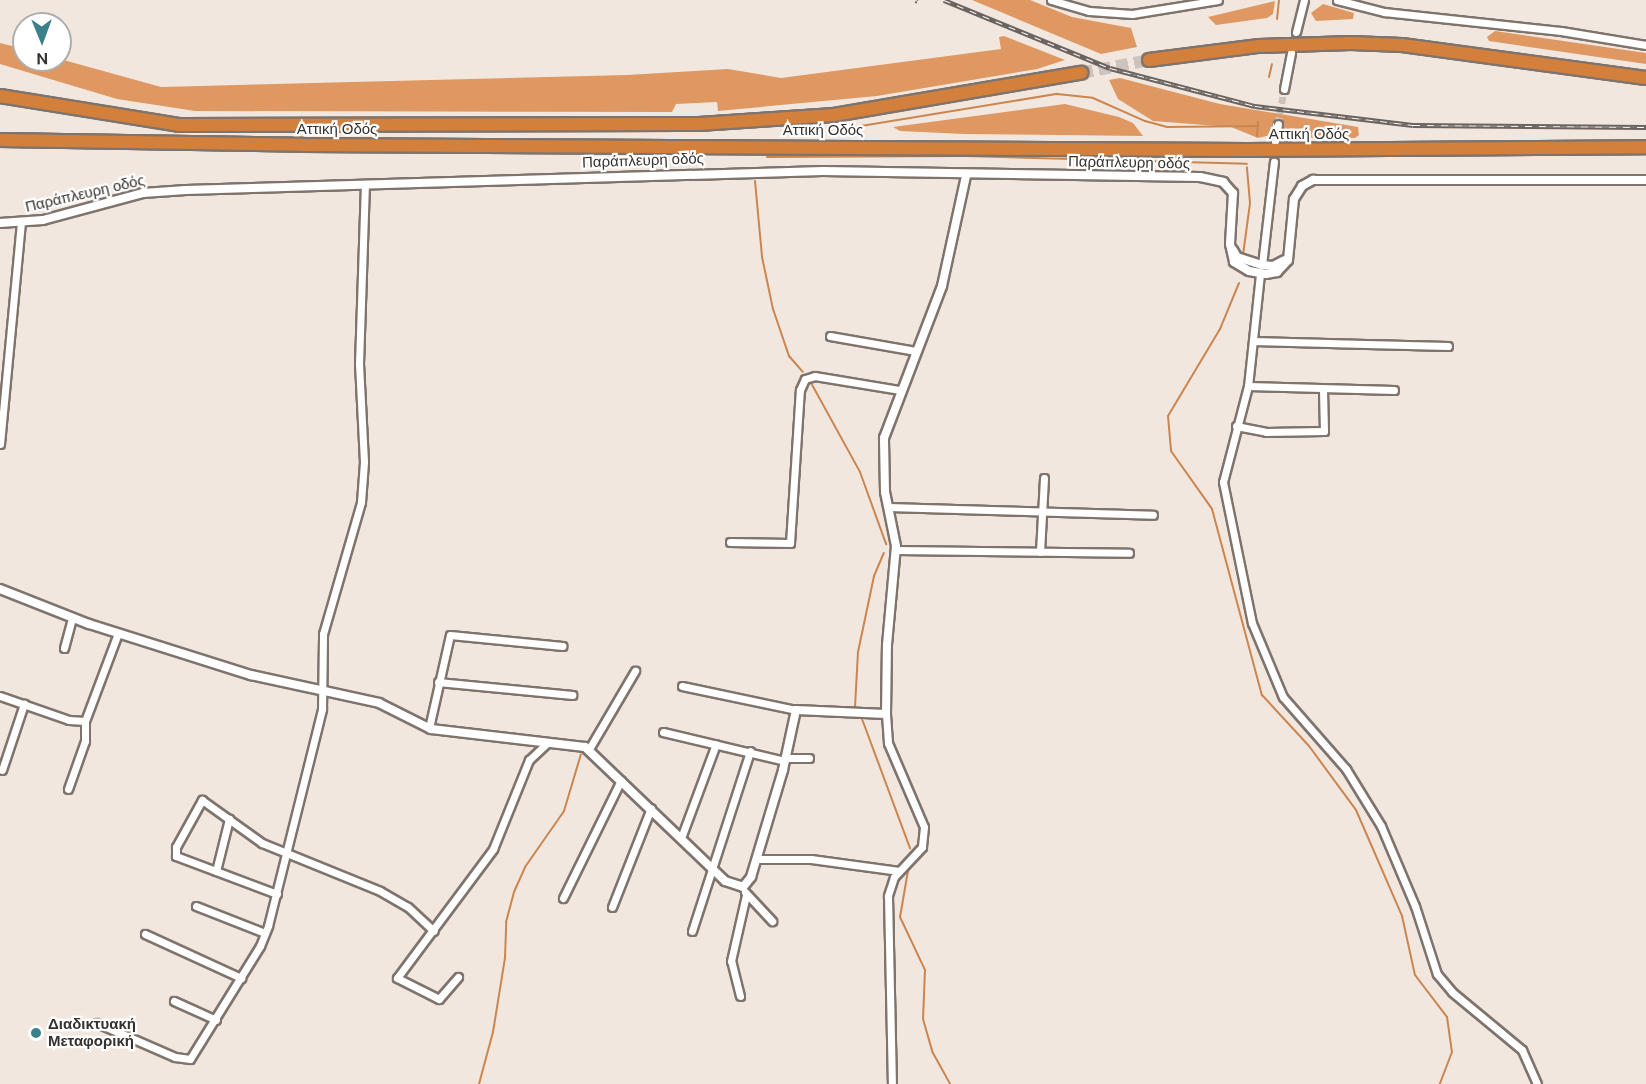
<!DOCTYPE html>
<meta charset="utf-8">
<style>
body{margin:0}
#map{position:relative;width:1646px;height:1084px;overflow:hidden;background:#f2e7df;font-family:"DM Sans",sans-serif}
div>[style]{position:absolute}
.forest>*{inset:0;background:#df9862}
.stream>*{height:2px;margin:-1px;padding:0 1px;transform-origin:1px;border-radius:1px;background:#cb854f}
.minor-tunnel>*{height:7px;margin-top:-3.5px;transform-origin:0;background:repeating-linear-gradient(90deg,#ccc3bc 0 7px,transparent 0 10.5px)}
.motorway-tunnel>*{height:12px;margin-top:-6px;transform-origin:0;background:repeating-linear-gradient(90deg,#ccc3bc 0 12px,transparent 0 18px)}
.roads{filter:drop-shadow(2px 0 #7f746d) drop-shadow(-2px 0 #7f746d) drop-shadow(0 2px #7f746d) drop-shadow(0 -2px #7f746d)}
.minor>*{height:7px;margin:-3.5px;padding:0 3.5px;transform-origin:3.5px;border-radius:3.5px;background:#fff}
.tertiary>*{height:8px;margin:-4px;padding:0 4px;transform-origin:4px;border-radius:4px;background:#fff}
.motorway>*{height:12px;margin:-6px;padding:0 6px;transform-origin:6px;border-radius:6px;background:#d4803d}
.rail>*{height:4.5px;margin-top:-2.25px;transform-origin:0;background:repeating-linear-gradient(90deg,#fff 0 7px,#6a635f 0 14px);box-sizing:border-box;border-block:2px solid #6a635f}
.dots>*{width:16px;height:16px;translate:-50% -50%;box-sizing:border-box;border:3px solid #fff;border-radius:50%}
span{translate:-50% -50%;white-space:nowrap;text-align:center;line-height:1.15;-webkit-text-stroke:4.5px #fff;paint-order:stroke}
.street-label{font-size:15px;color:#36312e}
.poi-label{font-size:15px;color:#36312e;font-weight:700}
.left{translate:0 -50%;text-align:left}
.north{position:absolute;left:12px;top:12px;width:60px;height:60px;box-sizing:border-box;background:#fff;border:2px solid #afadab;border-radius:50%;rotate:179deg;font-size:16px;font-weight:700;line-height:24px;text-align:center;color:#36312e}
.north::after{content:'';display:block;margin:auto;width:21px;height:27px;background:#3a818b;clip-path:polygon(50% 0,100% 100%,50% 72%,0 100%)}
</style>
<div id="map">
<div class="forest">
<i style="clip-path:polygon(972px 0,1030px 0,1072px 17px,1131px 28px,1137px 47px,1101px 54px)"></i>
<i style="clip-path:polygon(1275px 1px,1273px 14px,1267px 18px,1216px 25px,1208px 17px)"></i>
<i style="clip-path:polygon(1323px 4px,1354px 13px,1353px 19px,1316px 21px,1311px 13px)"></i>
<i style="clip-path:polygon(1495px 31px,1646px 53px,1646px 64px,1489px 41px,1487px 37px)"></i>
<i style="clip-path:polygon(1004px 36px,1065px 60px,1037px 69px,877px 96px,718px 111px,717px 102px,676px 104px,672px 112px,195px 111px,117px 99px,0 64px,0 43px,24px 49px,24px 60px,60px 59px,161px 87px,627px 75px,728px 69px,781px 78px,1001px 49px,999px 37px)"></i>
<i style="clip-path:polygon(1120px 78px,1220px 104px,1358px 127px,1359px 135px,1355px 138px,1309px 138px,1280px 133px,1258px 138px,1231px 127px,1153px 121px,1118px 99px,1109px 80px)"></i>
<i style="clip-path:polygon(1065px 104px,1119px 117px,1133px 123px,1143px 136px,964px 134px,900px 131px,893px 127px)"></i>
</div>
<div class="stream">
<i style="left:1277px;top:19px;width:19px;rotate:-84deg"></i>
<i style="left:1269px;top:77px;width:13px;rotate:-77deg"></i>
<i style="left:861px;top:126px;width:199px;rotate:-9.3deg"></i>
<i style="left:1057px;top:94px;width:36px;rotate:6deg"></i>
<i style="left:1093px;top:98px;width:57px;rotate:23.9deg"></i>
<i style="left:1145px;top:121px;width:23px;rotate:15deg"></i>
<i style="left:1167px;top:127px;width:91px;rotate:-0.6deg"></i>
<i style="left:1257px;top:136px;width:14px;rotate:-86deg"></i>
<i style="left:767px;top:157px;width:198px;rotate:-0.3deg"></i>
<i style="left:965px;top:156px;width:282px;rotate:1.6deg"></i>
<i style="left:755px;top:181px;width:76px;rotate:84.7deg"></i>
<i style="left:762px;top:257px;width:53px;rotate:78.1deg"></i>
<i style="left:773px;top:309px;width:50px;rotate:71.2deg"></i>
<i style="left:789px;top:356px;width:21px;rotate:49deg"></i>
<i style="left:1243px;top:255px;width:52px;rotate:-82.3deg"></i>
<i style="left:1250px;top:203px;width:36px;rotate:-95deg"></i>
<i style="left:1239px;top:283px;width:50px;rotate:112.4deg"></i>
<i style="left:1220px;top:329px;width:101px;rotate:120.9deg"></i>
<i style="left:1168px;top:416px;width:35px;rotate:85deg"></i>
<i style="left:1171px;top:451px;width:71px;rotate:54.7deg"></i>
<i style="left:1212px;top:509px;width:193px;rotate:75deg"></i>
<i style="left:1262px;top:695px;width:69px;rotate:47.3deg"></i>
<i style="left:1309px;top:746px;width:79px;rotate:53.7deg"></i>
<i style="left:1356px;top:810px;width:116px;rotate:66.5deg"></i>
<i style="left:1402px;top:916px;width:60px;rotate:77.6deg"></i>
<i style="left:1415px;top:975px;width:53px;rotate:52.7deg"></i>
<i style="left:1447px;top:1017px;width:35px;rotate:82deg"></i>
<i style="left:1452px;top:1052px;width:34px;rotate:111deg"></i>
<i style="left:810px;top:381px;width:104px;rotate:61.2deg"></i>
<i style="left:860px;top:472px;width:77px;rotate:70.1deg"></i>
<i style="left:855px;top:707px;width:55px;rotate:-86.9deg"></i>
<i style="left:858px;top:652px;width:78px;rotate:-78.1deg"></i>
<i style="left:874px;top:576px;width:25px;rotate:-67deg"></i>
<i style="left:862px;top:719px;width:138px;rotate:69.6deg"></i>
<i style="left:909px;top:865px;width:53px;rotate:99.8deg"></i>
<i style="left:900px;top:917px;width:59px;rotate:64.7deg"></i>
<i style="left:925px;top:970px;width:49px;rotate:92.3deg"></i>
<i style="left:923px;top:1019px;width:35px;rotate:74deg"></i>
<i style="left:933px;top:1053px;width:35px;rotate:61deg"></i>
<i style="left:479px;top:1084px;width:54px;rotate:-74.9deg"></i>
<i style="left:493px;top:1032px;width:75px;rotate:-80.8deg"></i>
<i style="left:505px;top:958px;width:36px;rotate:-88deg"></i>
<i style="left:506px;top:922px;width:31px;rotate:-75deg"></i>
<i style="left:514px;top:892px;width:27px;rotate:-66deg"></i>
<i style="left:525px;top:867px;width:68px;rotate:-55.1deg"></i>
<i style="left:564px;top:811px;width:59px;rotate:-73.4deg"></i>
</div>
<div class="minor-tunnel">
<i style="left:1278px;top:124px;width:36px;rotate:-80deg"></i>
</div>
<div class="motorway-tunnel">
<i style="left:1081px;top:73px;width:69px;rotate:-10.8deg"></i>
</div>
<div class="roads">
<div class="minor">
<i style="left:1051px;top:0;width:40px;rotate:16deg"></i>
<i style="left:1089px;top:11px;width:43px;rotate:4deg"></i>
<i style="left:1132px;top:14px;width:87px;rotate:-9.2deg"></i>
<i style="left:1337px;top:0;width:49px;rotate:14.3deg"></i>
<i style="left:1384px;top:12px;width:178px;rotate:6.1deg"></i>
<i style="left:1561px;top:31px;width:86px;rotate:9.4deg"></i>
<i style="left:1296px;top:32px;width:33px;rotate:-76deg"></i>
<i style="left:1284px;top:89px;width:37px;rotate:-79deg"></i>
<i style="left:1275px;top:141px;width:17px;rotate:-80deg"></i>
<i style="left:1262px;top:265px;width:104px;rotate:-83.4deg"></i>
<i style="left:1260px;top:274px;width:113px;rotate:96.1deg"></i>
<i style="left:1248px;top:386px;width:99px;rotate:104.6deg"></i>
<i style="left:1223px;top:482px;width:144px;rotate:78.4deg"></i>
<i style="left:1252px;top:623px;width:80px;rotate:67.3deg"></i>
<i style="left:1283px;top:697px;width:96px;rotate:48.8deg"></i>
<i style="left:1346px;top:769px;width:67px;rotate:58.4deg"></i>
<i style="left:1381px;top:826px;width:87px;rotate:67deg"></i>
<i style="left:1415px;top:906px;width:71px;rotate:72.1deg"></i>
<i style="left:1437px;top:974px;width:23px;rotate:50deg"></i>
<i style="left:1452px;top:992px;width:91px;rotate:39.6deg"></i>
<i style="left:1522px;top:1050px;width:37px;rotate:66deg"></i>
<i style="left:830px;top:336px;width:87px;rotate:9.9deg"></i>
<i style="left:1253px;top:341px;width:195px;rotate:1.5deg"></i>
<i style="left:1248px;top:386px;width:146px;rotate:1.6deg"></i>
<i style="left:1236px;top:426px;width:31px;rotate:11deg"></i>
<i style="left:1266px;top:432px;width:58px;rotate:-1deg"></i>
<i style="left:1324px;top:431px;width:41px;rotate:-91.4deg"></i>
<i style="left:0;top:444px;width:222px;rotate:-84.6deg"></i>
<i style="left:888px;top:507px;width:265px;rotate:1.7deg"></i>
<i style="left:730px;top:542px;width:60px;rotate:1deg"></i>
<i style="left:790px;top:543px;width:153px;rotate:-86.3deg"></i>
<i style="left:800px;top:390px;width:12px;rotate:-66deg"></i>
<i style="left:805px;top:379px;width:10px;rotate:-17deg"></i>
<i style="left:815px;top:376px;width:86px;rotate:9.4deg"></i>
<i style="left:896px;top:550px;width:233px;rotate:0.7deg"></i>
<i style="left:1040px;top:552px;width:74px;rotate:-86.9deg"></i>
<i style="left:64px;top:648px;width:31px;rotate:-75deg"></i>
<i style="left:438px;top:682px;width:135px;rotate:5.5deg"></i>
<i style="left:682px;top:686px;width:116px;rotate:11.9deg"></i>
<i style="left:0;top:696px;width:73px;rotate:19.2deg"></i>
<i style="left:69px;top:720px;width:16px;rotate:4deg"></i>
<i style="left:85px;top:721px;width:94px;rotate:-69.4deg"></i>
<i style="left:886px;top:714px;width:29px;rotate:86deg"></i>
<i style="left:888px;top:743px;width:91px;rotate:66.8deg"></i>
<i style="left:924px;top:827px;width:20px;rotate:96deg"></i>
<i style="left:922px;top:847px;width:41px;rotate:133deg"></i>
<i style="left:894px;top:877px;width:20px;rotate:108deg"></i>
<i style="left:888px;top:896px;width:188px;rotate:88.8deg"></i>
<i style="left:429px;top:728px;width:95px;rotate:-77.3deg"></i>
<i style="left:450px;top:635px;width:113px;rotate:5.6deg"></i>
<i style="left:663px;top:732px;width:125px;rotate:13.4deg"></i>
<i style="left:589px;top:749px;width:91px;rotate:-59.5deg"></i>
<i style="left:786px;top:758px;width:23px"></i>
<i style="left:2px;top:770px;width:70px;rotate:-71.6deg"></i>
<i style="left:68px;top:789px;width:51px;rotate:-70.5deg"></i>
<i style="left:85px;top:741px;width:20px;rotate:-90deg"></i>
<i style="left:681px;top:838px;width:100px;rotate:-69.6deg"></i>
<i style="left:756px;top:859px;width:55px"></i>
<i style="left:811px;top:859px;width:89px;rotate:7.8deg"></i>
<i style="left:216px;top:871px;width:54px;rotate:-76deg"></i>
<i style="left:745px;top:892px;width:40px;rotate:47deg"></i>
<i style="left:277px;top:894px;width:108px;rotate:-159.4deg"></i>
<i style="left:176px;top:856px;width:9px;rotate:-90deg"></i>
<i style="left:176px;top:847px;width:54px;rotate:-61deg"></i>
<i style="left:202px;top:800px;width:74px;rotate:35.6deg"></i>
<i style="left:262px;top:843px;width:127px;rotate:22.1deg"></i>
<i style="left:380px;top:891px;width:32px;rotate:30deg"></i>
<i style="left:408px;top:907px;width:35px;rotate:43deg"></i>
<i style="left:563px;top:898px;width:131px;rotate:-63.8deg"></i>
<i style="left:196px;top:906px;width:74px;rotate:21.4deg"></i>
<i style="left:612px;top:907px;width:106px;rotate:-68.5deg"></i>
<i style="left:692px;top:931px;width:189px;rotate:-72.1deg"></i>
<i style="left:145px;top:934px;width:106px;rotate:24.6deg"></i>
<i style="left:458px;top:977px;width:29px;rotate:131deg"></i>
<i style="left:439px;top:999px;width:47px;rotate:-153.4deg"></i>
<i style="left:397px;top:978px;width:161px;rotate:-53.3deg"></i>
<i style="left:493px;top:849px;width:96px;rotate:-68deg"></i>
<i style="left:529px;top:760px;width:26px;rotate:-43deg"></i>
<i style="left:740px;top:996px;width:36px;rotate:-104deg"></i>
<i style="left:731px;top:961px;width:68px;rotate:-77.2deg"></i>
<i style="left:174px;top:1001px;width:46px;rotate:24.3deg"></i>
<i style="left:97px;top:1023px;width:85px;rotate:23.6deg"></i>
<i style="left:175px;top:1057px;width:15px;rotate:8deg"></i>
<i style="left:190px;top:1059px;width:133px;rotate:-58.2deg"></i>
<i style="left:260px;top:946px;width:22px;rotate:-68deg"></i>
<i style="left:268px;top:926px;width:224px;rotate:-76deg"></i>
<i style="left:322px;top:709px;width:75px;rotate:-89.2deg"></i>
<i style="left:323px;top:634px;width:137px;rotate:-73.9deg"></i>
<i style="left:361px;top:502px;width:40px;rotate:-85.7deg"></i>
<i style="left:364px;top:462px;width:98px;rotate:-92.9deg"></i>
<i style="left:359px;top:364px;width:177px;rotate:-88.1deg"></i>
</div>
<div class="tertiary">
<i style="left:0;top:223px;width:43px;rotate:-4deg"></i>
<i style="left:43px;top:220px;width:104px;rotate:-15.1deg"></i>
<i style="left:143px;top:193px;width:43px;rotate:-4deg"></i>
<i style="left:186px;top:190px;width:637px;rotate:-1.71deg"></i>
<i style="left:823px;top:171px;width:377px;rotate:0.9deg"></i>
<i style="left:1200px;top:177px;width:24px;rotate:12deg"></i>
<i style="left:1223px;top:182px;width:15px;rotate:48deg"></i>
<i style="left:1233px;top:193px;width:51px;rotate:93.4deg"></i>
<i style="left:1230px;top:244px;width:18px;rotate:77deg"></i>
<i style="left:1234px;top:262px;width:17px;rotate:31deg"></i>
<i style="left:1249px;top:271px;width:17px;rotate:10deg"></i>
<i style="left:1266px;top:274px;width:11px;rotate:-10deg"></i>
<i style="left:1277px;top:272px;width:16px;rotate:-47deg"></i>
<i style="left:1288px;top:260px;width:61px;rotate:-84.4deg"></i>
<i style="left:1294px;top:199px;width:15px;rotate:-58deg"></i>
<i style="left:1302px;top:186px;width:13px;rotate:-29deg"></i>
<i style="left:1313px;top:180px;width:333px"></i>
<i style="left:1233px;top:250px;width:8px;rotate:60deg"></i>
<i style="left:1237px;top:257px;width:26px;rotate:18deg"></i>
<i style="left:1262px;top:265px;width:11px;rotate:5deg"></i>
<i style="left:1273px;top:266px;width:13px;rotate:-27deg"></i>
<i style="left:0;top:589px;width:96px;rotate:21.5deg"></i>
<i style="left:89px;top:624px;width:170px;rotate:17.5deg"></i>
<i style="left:251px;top:675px;width:131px;rotate:12.3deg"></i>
<i style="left:379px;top:703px;width:58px;rotate:26.6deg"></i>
<i style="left:431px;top:729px;width:155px;rotate:6.7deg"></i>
<i style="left:585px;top:747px;width:194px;rotate:43.7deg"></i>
<i style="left:725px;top:881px;width:19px;rotate:18deg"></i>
<i style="left:743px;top:887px;width:13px;rotate:-51deg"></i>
<i style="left:751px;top:877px;width:112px;rotate:-73.3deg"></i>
<i style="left:783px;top:770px;width:61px;rotate:-77.8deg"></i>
<i style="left:796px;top:710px;width:90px;rotate:2.5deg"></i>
<i style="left:886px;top:714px;width:69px;rotate:-89.2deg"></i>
<i style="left:887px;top:645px;width:99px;rotate:-84.8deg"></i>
<i style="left:896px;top:546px;width:55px;rotate:-101.5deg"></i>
<i style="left:885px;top:492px;width:54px;rotate:-91.1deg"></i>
<i style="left:884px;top:438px;width:163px;rotate:-69.1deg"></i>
<i style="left:942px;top:286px;width:113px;rotate:-77.7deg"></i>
</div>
<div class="motorway">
<i style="left:1149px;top:60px;width:111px;rotate:-7.3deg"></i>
<i style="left:1259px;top:46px;width:92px;rotate:-1.9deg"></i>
<i style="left:1351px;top:43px;width:51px;rotate:2.2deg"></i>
<i style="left:1402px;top:45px;width:246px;rotate:7.7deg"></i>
<i style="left:0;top:96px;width:181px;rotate:9.2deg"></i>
<i style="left:179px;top:125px;width:520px;rotate:-0.11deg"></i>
<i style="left:699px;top:124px;width:135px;rotate:-3.8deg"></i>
<i style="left:834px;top:115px;width:251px;rotate:-9.7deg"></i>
<i style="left:0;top:140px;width:303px;rotate:0.9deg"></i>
<i style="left:303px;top:145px;width:944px;rotate:0.3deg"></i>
<i style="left:1247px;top:150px;width:399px;rotate:-0.4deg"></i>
</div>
</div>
<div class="rail">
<i style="left:916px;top:0;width:2px;rotate:27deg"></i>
<i style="left:944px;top:0;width:179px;rotate:22.3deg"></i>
<i style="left:1110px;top:68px;width:150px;rotate:14.7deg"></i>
<i style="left:1255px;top:106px;width:159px;rotate:6.9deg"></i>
<i style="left:1413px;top:125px;width:233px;rotate:0.5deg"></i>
</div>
<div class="dots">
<i style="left:36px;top:1033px;background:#3a818b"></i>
</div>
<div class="street-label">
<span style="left:337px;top:130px">Αττική Οδός</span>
<span style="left:823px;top:131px">Αττική Οδός</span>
<span style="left:1309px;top:135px">Αττική Οδός</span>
<span style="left:643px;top:161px;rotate:-2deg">Παράπλευρη οδός</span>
<span style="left:1129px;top:163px;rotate:1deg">Παράπλευρη οδός</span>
<span style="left:85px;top:194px;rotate:-13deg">Παράπλευρη οδός</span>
</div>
<div class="poi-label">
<span class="left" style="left:48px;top:1033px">Διαδικτυακή<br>Μεταφορική</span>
</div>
<div class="north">N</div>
</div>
